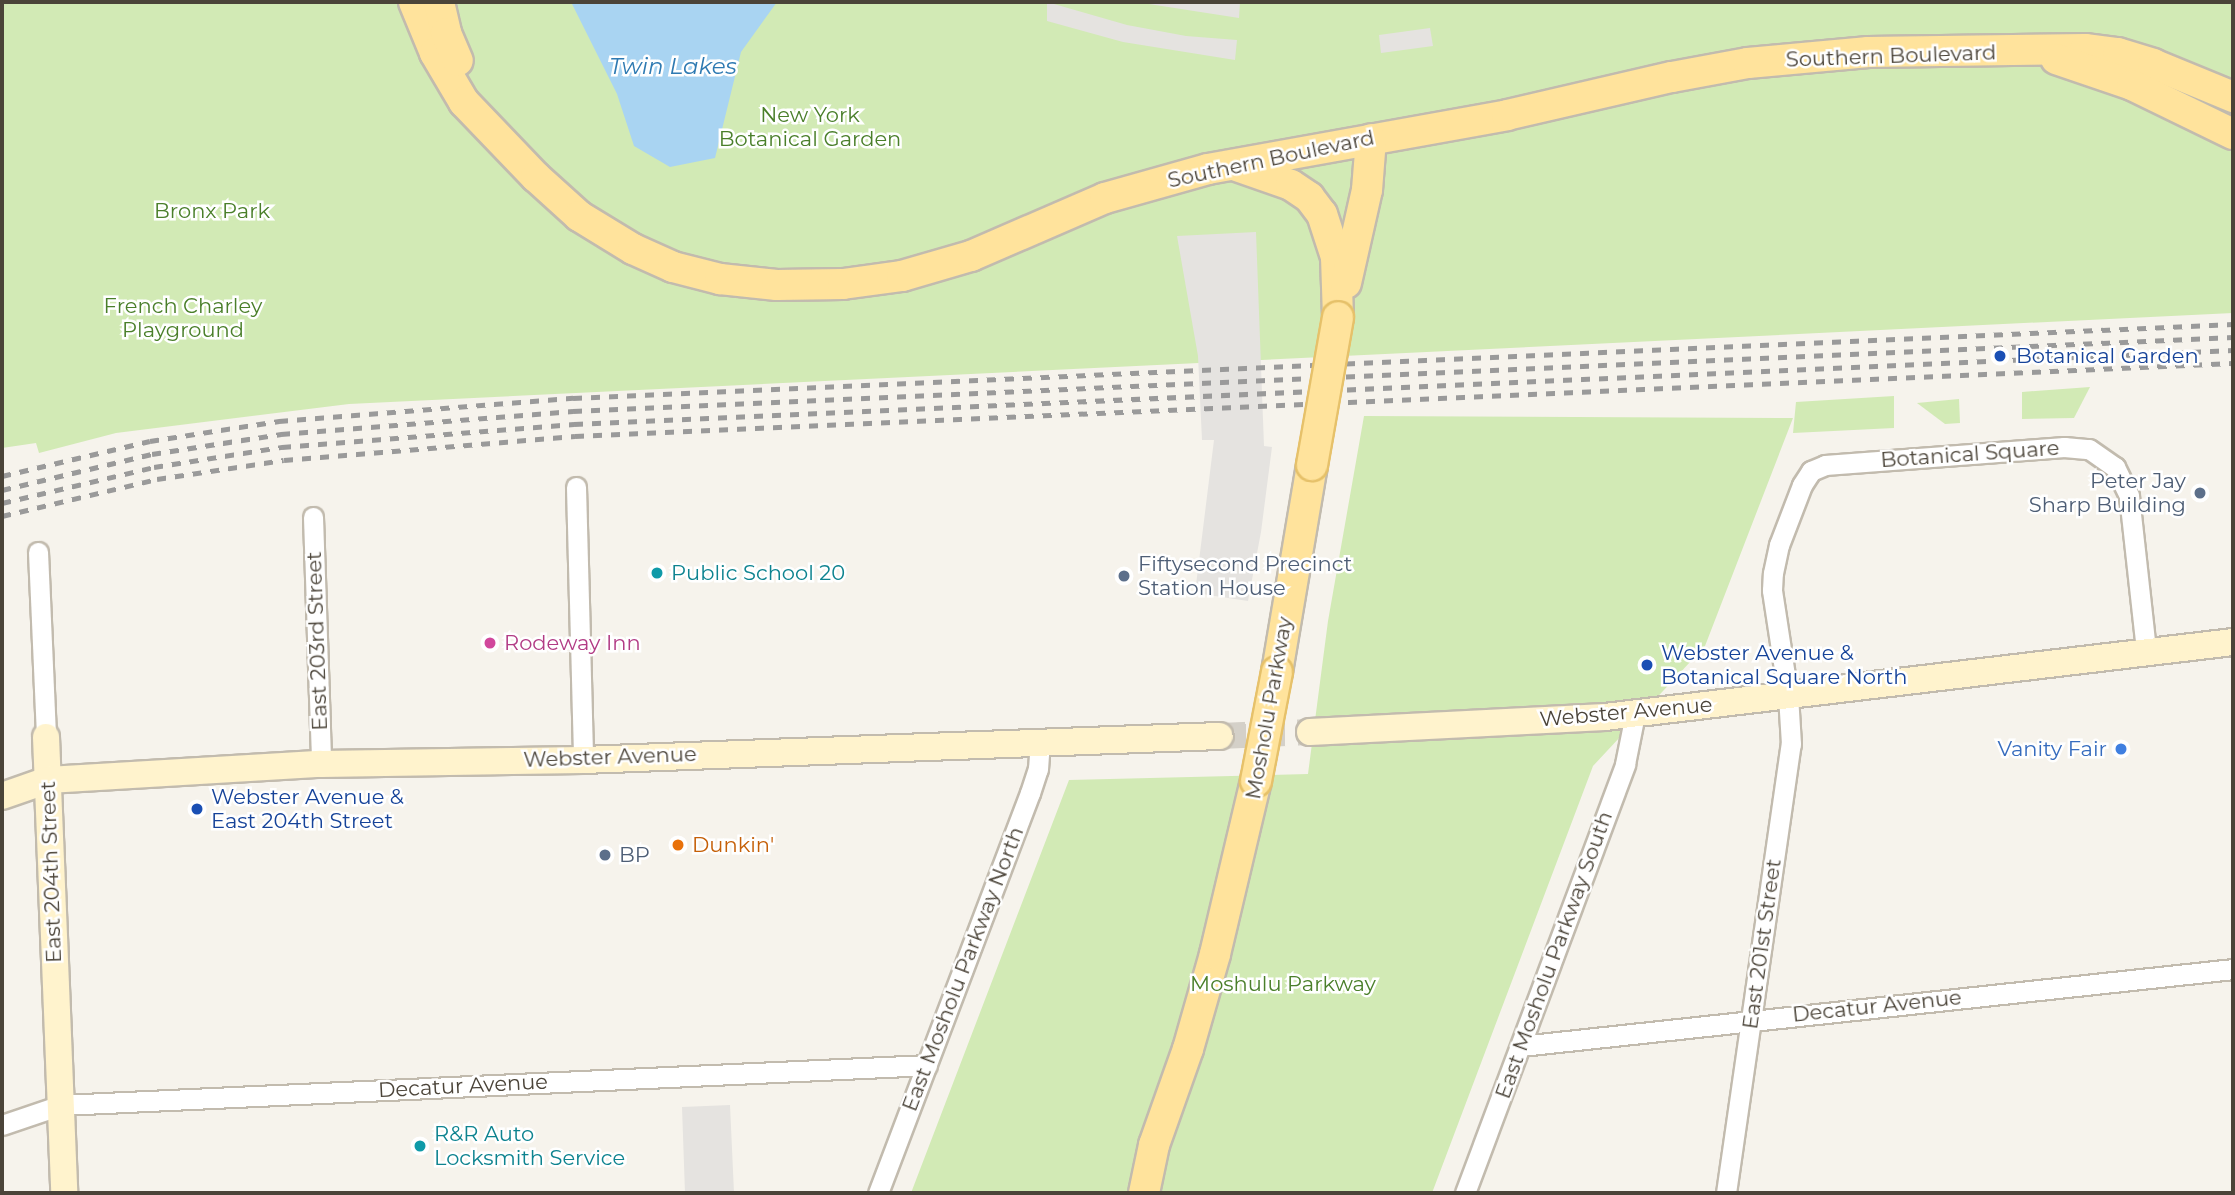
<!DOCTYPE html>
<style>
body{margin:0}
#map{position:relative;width:2235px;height:1195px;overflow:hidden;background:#f6f3ec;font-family:Montserrat,sans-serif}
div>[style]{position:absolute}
.green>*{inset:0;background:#d2eab5}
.parking>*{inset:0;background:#e5e3e0}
.water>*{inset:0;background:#a9d4f2}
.secondary-tunnel>*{height:26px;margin-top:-13px;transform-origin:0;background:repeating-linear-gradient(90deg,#d4d0c8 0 26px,transparent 0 39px)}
.roads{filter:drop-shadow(2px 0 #c2bbae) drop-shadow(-2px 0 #c2bbae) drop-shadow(0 2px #c2bbae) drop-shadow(0 -2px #c2bbae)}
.street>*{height:19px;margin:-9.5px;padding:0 9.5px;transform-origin:9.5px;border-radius:9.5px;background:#fff}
.secondary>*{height:26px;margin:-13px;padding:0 13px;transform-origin:13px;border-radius:13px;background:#fff3cd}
.primary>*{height:30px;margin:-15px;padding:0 15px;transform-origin:15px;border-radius:15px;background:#ffe39c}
.rail>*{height:5px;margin-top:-2.5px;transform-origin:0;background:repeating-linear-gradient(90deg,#9a9a9a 0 9px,transparent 0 18px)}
.bridges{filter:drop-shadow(2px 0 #e6c16a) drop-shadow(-2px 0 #e6c16a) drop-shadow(0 2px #e6c16a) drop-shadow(0 -2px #e6c16a)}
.primary-bridge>*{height:30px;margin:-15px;padding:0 15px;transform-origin:15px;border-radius:15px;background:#ffe39c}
.dots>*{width:19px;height:19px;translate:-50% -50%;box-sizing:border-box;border:4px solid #fff;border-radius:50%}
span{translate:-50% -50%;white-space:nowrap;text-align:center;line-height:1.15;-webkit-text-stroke:5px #fff;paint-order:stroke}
.street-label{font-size:21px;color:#4b4439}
.park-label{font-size:21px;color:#4a7f2a}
.transit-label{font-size:21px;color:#164399}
.left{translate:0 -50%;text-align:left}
.service-label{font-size:21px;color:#4e5e75}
.right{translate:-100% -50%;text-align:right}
.culture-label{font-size:21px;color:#0d838f}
.hotel-label{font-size:21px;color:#b23c85}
.shop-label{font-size:21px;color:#366cbe}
.food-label{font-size:21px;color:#c56008}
.water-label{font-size:23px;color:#2e7ab2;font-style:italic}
.frame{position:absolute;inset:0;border:4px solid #4b4439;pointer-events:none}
</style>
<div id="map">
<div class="green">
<i style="clip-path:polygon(2px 2px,2233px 2px,2233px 313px,349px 404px,116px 433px,39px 453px,36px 443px,2px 448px)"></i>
<i style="clip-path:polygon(2090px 387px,2074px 418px,2022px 419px,2022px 392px)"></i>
<i style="clip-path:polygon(1894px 396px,1894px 428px,1793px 433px,1796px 402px)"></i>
<i style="clip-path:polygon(1959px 399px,1960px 423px,1945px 424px,1917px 403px)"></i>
<i style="clip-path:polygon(1364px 416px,1793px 418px,1705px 646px,1593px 766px,1432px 1193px,911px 1193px,1069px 780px,1308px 774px,1328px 621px)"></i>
</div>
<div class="parking">
<i style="clip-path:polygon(1047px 2px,1127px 25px,1186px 36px,1237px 40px,1235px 60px,1123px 42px,1047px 21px)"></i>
<i style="clip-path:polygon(1136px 2px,1240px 2px,1239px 18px)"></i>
<i style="clip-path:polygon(1430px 28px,1433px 46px,1381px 53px,1379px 35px)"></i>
<i style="clip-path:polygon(1256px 232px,1264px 446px,1272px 447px,1261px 532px,1248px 601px,1195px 593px,1214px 440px,1202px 440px,1198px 356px,1177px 236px)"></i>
<i style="clip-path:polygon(730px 1105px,734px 1193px,685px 1193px,682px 1107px)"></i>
</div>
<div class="water">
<i style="clip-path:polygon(571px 2px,777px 2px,741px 52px,715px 158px,670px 167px,634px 146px,617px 94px)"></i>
</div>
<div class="secondary-tunnel">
<i style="left:1220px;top:736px;width:90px;rotate:-2.5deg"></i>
</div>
<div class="roads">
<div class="street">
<i style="left:576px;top:487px;width:273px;rotate:88.5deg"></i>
<i style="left:313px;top:517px;width:247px;rotate:88.1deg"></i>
<i style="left:38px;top:552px;width:185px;rotate:87.5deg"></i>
<i style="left:1521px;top:1046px;width:716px;rotate:-6.17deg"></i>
<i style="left:2px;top:1125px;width:62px;rotate:-18.7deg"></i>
<i style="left:61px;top:1105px;width:867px;rotate:-2.64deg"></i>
<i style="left:878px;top:1193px;width:428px;rotate:-69.2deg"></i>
<i style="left:1030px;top:793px;width:25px;rotate:-72deg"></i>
<i style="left:1038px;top:769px;width:26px;rotate:-86deg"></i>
<i style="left:1465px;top:1193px;width:458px;rotate:-69.5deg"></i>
<i style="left:1625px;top:764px;width:51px;rotate:-78.7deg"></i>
<i style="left:1726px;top:1193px;width:454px;rotate:-81.8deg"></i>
<i style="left:1791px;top:744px;width:49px;rotate:-93.5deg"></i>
<i style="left:1788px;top:695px;width:106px;rotate:-98.7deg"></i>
<i style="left:1772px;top:590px;width:17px;rotate:-87deg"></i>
<i style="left:1773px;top:573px;width:29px;rotate:-78deg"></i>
<i style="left:1779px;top:545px;width:64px;rotate:-69deg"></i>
<i style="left:1802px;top:485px;width:17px;rotate:-57deg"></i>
<i style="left:1811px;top:471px;width:15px;rotate:-23deg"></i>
<i style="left:1825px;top:465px;width:240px;rotate:-4.3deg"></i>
<i style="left:2064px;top:447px;width:25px;rotate:5deg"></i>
<i style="left:2089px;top:449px;width:32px;rotate:35deg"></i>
<i style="left:2115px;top:467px;width:32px;rotate:64deg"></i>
<i style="left:2129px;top:496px;width:156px;rotate:83.7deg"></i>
</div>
<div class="secondary">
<i style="left:1310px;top:732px;width:295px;rotate:-2.9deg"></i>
<i style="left:1605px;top:717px;width:632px;rotate:-6.81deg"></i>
<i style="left:46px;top:737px;width:456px;rotate:87.7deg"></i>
<i style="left:2px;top:796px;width:49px;rotate:-19.2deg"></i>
<i style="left:48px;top:780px;width:273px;rotate:-3.4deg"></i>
<i style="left:321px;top:764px;width:262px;rotate:-0.9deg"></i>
<i style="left:583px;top:760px;width:637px;rotate:-2.16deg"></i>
</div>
<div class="primary">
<i style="left:414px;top:2px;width:55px;rotate:67.6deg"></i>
<i style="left:435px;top:53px;width:57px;rotate:59.4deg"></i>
<i style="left:464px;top:102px;width:104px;rotate:46.2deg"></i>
<i style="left:536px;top:177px;width:58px;rotate:42.2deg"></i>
<i style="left:579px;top:216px;width:63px;rotate:31.4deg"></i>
<i style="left:633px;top:249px;width:44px;rotate:24.2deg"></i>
<i style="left:673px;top:267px;width:49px;rotate:14.3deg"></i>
<i style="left:720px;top:279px;width:57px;rotate:6deg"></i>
<i style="left:777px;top:285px;width:66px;rotate:-0.9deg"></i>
<i style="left:843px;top:284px;width:60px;rotate:-7.7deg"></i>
<i style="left:902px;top:276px;width:72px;rotate:-16.2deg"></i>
<i style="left:971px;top:256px;width:146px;rotate:-23.4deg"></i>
<i style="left:1105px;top:198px;width:107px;rotate:-15.7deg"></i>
<i style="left:1208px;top:169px;width:304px;rotate:-10.2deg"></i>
<i style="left:1507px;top:115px;width:169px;rotate:-13deg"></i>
<i style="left:1672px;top:77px;width:77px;rotate:-10.4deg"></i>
<i style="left:1748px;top:63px;width:121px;rotate:-5.2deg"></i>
<i style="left:1868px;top:52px;width:217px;rotate:-0.8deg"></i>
<i style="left:2085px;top:49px;width:33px;rotate:7deg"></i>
<i style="left:2118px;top:53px;width:37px;rotate:17deg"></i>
<i style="left:2153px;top:64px;width:87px;rotate:22.4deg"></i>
<i style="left:439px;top:2px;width:32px;rotate:77deg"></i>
<i style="left:446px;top:33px;width:30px;rotate:67deg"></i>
<i style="left:2056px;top:59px;width:80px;rotate:18.9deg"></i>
<i style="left:2132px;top:85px;width:112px;rotate:25.9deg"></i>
<i style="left:1234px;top:165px;width:60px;rotate:19.3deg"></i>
<i style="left:1291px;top:185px;width:22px;rotate:34deg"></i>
<i style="left:1309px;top:197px;width:21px;rotate:53deg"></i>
<i style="left:1322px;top:214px;width:45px;rotate:72deg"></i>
<i style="left:1336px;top:257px;width:60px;rotate:88.1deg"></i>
<i style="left:1346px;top:283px;width:95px;rotate:-77.3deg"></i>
<i style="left:1367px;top:190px;width:51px;rotate:-85.5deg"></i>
<i style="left:1277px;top:672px;width:210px;rotate:-80.4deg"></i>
<i style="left:1144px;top:1193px;width:49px;rotate:-78.2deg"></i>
<i style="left:1154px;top:1145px;width:102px;rotate:-70.5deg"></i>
<i style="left:1188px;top:1049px;width:99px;rotate:-74.1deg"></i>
<i style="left:1215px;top:954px;width:178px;rotate:-76.7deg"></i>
</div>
</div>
<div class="rail">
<i style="left:2px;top:476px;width:152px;rotate:-13.3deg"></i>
<i style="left:150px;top:441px;width:131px;rotate:-8.8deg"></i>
<i style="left:279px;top:421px;width:295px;rotate:-4.5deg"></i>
<i style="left:573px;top:398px;width:1662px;rotate:-2.55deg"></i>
<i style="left:2px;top:490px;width:154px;rotate:-13.5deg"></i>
<i style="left:152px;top:454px;width:131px;rotate:-8.8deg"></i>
<i style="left:281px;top:434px;width:293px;rotate:-4.5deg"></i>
<i style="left:573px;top:411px;width:1662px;rotate:-2.55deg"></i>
<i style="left:2px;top:503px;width:156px;rotate:-13.3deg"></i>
<i style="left:154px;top:467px;width:130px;rotate:-8.9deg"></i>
<i style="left:282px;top:447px;width:293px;rotate:-4.5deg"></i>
<i style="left:574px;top:424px;width:1661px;rotate:-2.55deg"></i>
<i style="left:2px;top:516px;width:159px;rotate:-13.4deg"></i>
<i style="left:157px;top:479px;width:128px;rotate:-8.5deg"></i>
<i style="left:284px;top:460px;width:292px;rotate:-4.7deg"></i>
<i style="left:575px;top:436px;width:1660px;rotate:-2.52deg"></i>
</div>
<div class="bridges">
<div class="primary-bridge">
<i style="left:1312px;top:465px;width:150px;rotate:-80deg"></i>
<i style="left:1256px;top:781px;width:111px;rotate:-79.1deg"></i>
</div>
</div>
<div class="dots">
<i style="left:2000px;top:356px;background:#1a4fb4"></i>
<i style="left:2200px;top:493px;background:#5c6f8a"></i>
<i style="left:657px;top:573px;background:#0f9aa8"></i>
<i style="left:1124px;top:576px;background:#5c6f8a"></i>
<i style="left:490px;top:643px;background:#d1479c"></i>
<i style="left:1647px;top:665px;background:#1a4fb4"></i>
<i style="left:2121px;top:749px;background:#3f7fe0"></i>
<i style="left:197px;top:809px;background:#1a4fb4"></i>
<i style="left:678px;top:845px;background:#e8710a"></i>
<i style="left:605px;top:855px;background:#5c6f8a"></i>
<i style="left:420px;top:1146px;background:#0f9aa8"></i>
</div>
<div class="street-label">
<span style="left:1891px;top:56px;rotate:-2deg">Southern Boulevard</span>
<span style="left:1271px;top:159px;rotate:-12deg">Southern Boulevard</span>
<span style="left:1970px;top:454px;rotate:-4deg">Botanical Square</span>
<span style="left:317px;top:641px;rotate:-92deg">East 203rd Street</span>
<span style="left:1269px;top:708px;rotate:-80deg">Mosholu Parkway</span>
<span style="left:1626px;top:712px;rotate:-5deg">Webster Avenue</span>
<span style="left:610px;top:757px;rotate:-2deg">Webster Avenue</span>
<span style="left:51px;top:872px;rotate:-92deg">East 204th Street</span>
<span style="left:1762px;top:944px;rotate:-82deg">East 201st Street</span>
<span style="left:1554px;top:955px;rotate:-70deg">East Mosholu Parkway South</span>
<span style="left:963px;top:969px;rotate:-69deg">East Mosholu Parkway North</span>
<span style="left:1877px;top:1006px;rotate:-6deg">Decatur Avenue</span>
<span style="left:463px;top:1086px;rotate:-3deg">Decatur Avenue</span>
</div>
<div class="park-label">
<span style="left:810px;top:127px">New York<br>Botanical Garden</span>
<span style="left:212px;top:211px">Bronx Park</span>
<span style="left:183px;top:318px">French Charley<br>Playground</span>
<span style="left:1283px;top:984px">Moshulu Parkway</span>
</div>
<div class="transit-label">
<span class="left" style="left:2016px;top:356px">Botanical Garden</span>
<span class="left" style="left:1661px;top:665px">Webster Avenue &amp;<br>Botanical Square North</span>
<span class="left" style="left:211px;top:809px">Webster Avenue &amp;<br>East 204th Street</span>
</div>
<div class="service-label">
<span class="right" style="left:2186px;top:493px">Peter Jay<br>Sharp Building</span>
<span class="left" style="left:1138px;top:576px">Fiftysecond Precinct<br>Station House</span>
<span class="left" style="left:619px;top:855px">BP</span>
</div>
<div class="culture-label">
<span class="left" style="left:671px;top:573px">Public School 20</span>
<span class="left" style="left:434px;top:1146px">R&amp;R Auto<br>Locksmith Service</span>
</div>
<div class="hotel-label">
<span class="left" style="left:504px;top:643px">Rodeway Inn</span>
</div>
<div class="shop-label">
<span class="right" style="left:2107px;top:749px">Vanity Fair</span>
</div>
<div class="food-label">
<span class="left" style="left:692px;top:845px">Dunkin'</span>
</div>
<div class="water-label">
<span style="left:673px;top:66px">Twin Lakes</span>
</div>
<div class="frame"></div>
</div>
